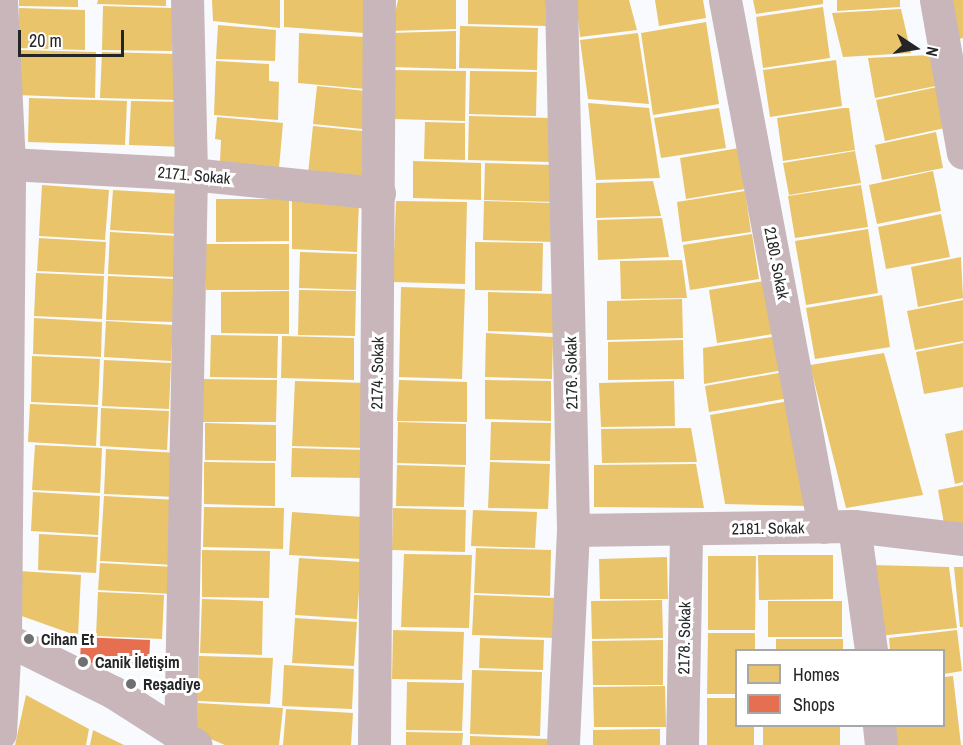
<!DOCTYPE html>
<meta charset="utf-8">
<style>
body{margin:0}
#map{position:relative;width:963px;height:745px;overflow:hidden;background:#f8fafd;font-family:"Archivo Narrow",sans-serif}
div>[style]{position:absolute}
.homes>*{inset:0;background:#e9c46a}
.shops>*{inset:0;background:#e76f51}
.street>*{height:33px;margin:-16.5px;padding:0 16.5px;transform-origin:16.5px;border-radius:16.5px;background:#c8b6bb}
.dots>*{width:16px;height:16px;translate:-50% -50%;box-sizing:border-box;border:3px solid #fff;border-radius:50%}
span{translate:-50% -50%;white-space:nowrap;text-align:center;line-height:1.15;-webkit-text-stroke:6px #fff;paint-order:stroke}
.street-label{font-size:16px;color:#242527}
.poi-label{font-size:16px;color:#242527;font-weight:700}
.left{translate:0 -50%;text-align:left}
.legend{position:absolute;left:735px;top:649px;width:210px;height:78px;box-sizing:border-box;background:#fff;border:2px solid #a7a8a9;margin:0;padding:8px 10px;list-style:none;font-size:18px;color:#242527}
.legend li{display:flex;align-items:center;gap:12px;height:30px}
.legend b{width:30px;border:2px solid #a7a8a9}
.north{position:absolute;left:885px;top:18px;width:60px;height:60px;-webkit-text-stroke:4px #fff;paint-order:stroke;rotate:102deg;font-size:16px;font-weight:700;line-height:24px;text-align:center;color:#242527}
.north::after{content:'';display:block;margin:auto;width:21px;height:27px;background:#242527;clip-path:polygon(50% 0,100% 100%,50% 72%,0 100%)}
.scale{position:absolute;left:18px;top:30px;width:106px;height:27px;box-sizing:border-box;border:3px solid #242527;border-top:0;padding-left:8px;font-size:18px;line-height:21px;white-space:nowrap;color:#242527;-webkit-text-stroke:4px #fff;paint-order:stroke}
</style>
<div id="map">
<div class="homes">
<i style="clip-path:polygon(19px 0,78px 0,78px 7px,19px 6px)"></i>
<i style="clip-path:polygon(98px 0,166px 0,166px 6px,97px 4px)"></i>
<i style="clip-path:polygon(212px 0,280px 0,280px 28px,213px 21px)"></i>
<i style="clip-path:polygon(284px 0,364px 0,364px 33px,284px 27px)"></i>
<i style="clip-path:polygon(398px 0,456px 0,456px 29px,391px 31px)"></i>
<i style="clip-path:polygon(468px 0,545px 0,546px 26px,468px 24px)"></i>
<i style="clip-path:polygon(576px 0,629px 0,637px 30px,580px 37px)"></i>
<i style="clip-path:polygon(655px 0,703px 0,706px 18px,659px 26px)"></i>
<i style="clip-path:polygon(753px 0,823px 0,823px 4px,756px 14px)"></i>
<i style="clip-path:polygon(837px 0,900px 0,900px 7px,837px 11px)"></i>
<i style="clip-path:polygon(943px 0,963px 0,963px 38px,951px 41px)"></i>
<i style="clip-path:polygon(103px 6px,172px 8px,172px 51px,102px 50px)"></i>
<i style="clip-path:polygon(823px 7px,830px 58px,763px 68px,756px 17px)"></i>
<i style="clip-path:polygon(19px 8px,85px 10px,85px 50px,18px 48px)"></i>
<i style="clip-path:polygon(901px 9px,911px 53px,843px 57px,832px 13px)"></i>
<i style="clip-path:polygon(706px 22px,719px 104px,653px 115px,641px 33px)"></i>
<i style="clip-path:polygon(218px 25px,276px 30px,275px 61px,216px 59px)"></i>
<i style="clip-path:polygon(460px 26px,538px 28px,537px 70px,459px 68px)"></i>
<i style="clip-path:polygon(456px 31px,456px 69px,392px 67px,391px 33px)"></i>
<i style="clip-path:polygon(299px 33px,365px 37px,365px 89px,298px 83px)"></i>
<i style="clip-path:polygon(638px 33px,649px 104px,588px 99px,580px 40px)"></i>
<i style="clip-path:polygon(18px 50px,96px 52px,95px 98px,17px 95px)"></i>
<i style="clip-path:polygon(102px 52px,179px 54px,178px 100px,100px 98px)"></i>
<i style="clip-path:polygon(930px 55px,936px 86px,875px 98px,868px 58px)"></i>
<i style="clip-path:polygon(836px 60px,842px 106px,770px 117px,763px 70px)"></i>
<i style="clip-path:polygon(216px 61px,269px 64px,269px 81px,279px 82px,278px 120px,214px 115px)"></i>
<i style="clip-path:polygon(393px 70px,466px 71px,465px 121px,392px 119px)"></i>
<i style="clip-path:polygon(470px 71px,537px 72px,536px 116px,469px 114px)"></i>
<i style="clip-path:polygon(317px 86px,376px 92px,372px 130px,313px 124px)"></i>
<i style="clip-path:polygon(937px 87px,945px 128px,885px 141px,876px 100px)"></i>
<i style="clip-path:polygon(29px 98px,127px 101px,125px 145px,28px 142px)"></i>
<i style="clip-path:polygon(131px 101px,186px 102px,185px 147px,129px 145px)"></i>
<i style="clip-path:polygon(588px 103px,649px 108px,660px 178px,596px 180px)"></i>
<i style="clip-path:polygon(719px 108px,726px 148px,661px 158px,654px 118px)"></i>
<i style="clip-path:polygon(843px 108px,849px 108px,855px 150px,783px 161px,777px 118px)"></i>
<i style="clip-path:polygon(469px 116px,551px 118px,549px 162px,468px 160px)"></i>
<i style="clip-path:polygon(217px 117px,283px 123px,279px 168px,220px 162px,221px 140px,215px 139px)"></i>
<i style="clip-path:polygon(425px 122px,465px 123px,465px 160px,424px 159px)"></i>
<i style="clip-path:polygon(313px 126px,373px 132px,368px 180px,308px 174px)"></i>
<i style="clip-path:polygon(936px 132px,943px 168px,882px 180px,875px 145px)"></i>
<i style="clip-path:polygon(739px 148px,745px 189px,686px 199px,680px 158px)"></i>
<i style="clip-path:polygon(855px 151px,861px 183px,789px 195px,783px 163px)"></i>
<i style="clip-path:polygon(413px 161px,481px 163px,481px 200px,413px 198px)"></i>
<i style="clip-path:polygon(485px 163px,557px 165px,556px 202px,484px 200px)"></i>
<i style="clip-path:polygon(933px 171px,941px 211px,877px 224px,869px 185px)"></i>
<i style="clip-path:polygon(653px 181px,661px 216px,596px 218px,596px 183px)"></i>
<i style="clip-path:polygon(42px 185px,109px 190px,105px 240px,39px 236px)"></i>
<i style="clip-path:polygon(861px 185px,868px 227px,795px 238px,788px 196px)"></i>
<i style="clip-path:polygon(113px 190px,181px 194px,178px 234px,110px 230px)"></i>
<i style="clip-path:polygon(745px 191px,751px 232px,682px 242px,677px 202px)"></i>
<i style="clip-path:polygon(216px 199px,289px 199px,289px 241px,216px 242px)"></i>
<i style="clip-path:polygon(292px 199px,359px 202px,357px 252px,292px 249px)"></i>
<i style="clip-path:polygon(396px 201px,467px 202px,465px 284px,393px 282px)"></i>
<i style="clip-path:polygon(484px 201px,555px 203px,555px 242px,483px 240px)"></i>
<i style="clip-path:polygon(941px 214px,950px 257px,886px 269px,878px 227px)"></i>
<i style="clip-path:polygon(662px 218px,669px 257px,598px 260px,597px 220px)"></i>
<i style="clip-path:polygon(868px 229px,878px 293px,806px 305px,795px 241px)"></i>
<i style="clip-path:polygon(110px 232px,178px 236px,175px 277px,108px 274px)"></i>
<i style="clip-path:polygon(752px 234px,759px 279px,690px 290px,683px 245px)"></i>
<i style="clip-path:polygon(39px 238px,106px 242px,104px 274px,37px 271px)"></i>
<i style="clip-path:polygon(475px 242px,543px 243px,542px 291px,475px 290px)"></i>
<i style="clip-path:polygon(206px 244px,289px 244px,289px 290px,206px 290px)"></i>
<i style="clip-path:polygon(300px 252px,357px 254px,356px 290px,299px 288px)"></i>
<i style="clip-path:polygon(961px 257px,963px 298px,918px 307px,911px 267px)"></i>
<i style="clip-path:polygon(682px 260px,687px 298px,621px 299px,620px 261px)"></i>
<i style="clip-path:polygon(36px 273px,104px 276px,102px 319px,34px 316px)"></i>
<i style="clip-path:polygon(108px 276px,175px 279px,173px 322px,106px 320px)"></i>
<i style="clip-path:polygon(776px 279px,785px 332px,717px 343px,709px 290px)"></i>
<i style="clip-path:polygon(401px 287px,465px 289px,462px 379px,399px 377px)"></i>
<i style="clip-path:polygon(299px 290px,356px 291px,355px 336px,298px 335px)"></i>
<i style="clip-path:polygon(289px 291px,289px 334px,221px 333px,221px 292px)"></i>
<i style="clip-path:polygon(488px 292px,554px 294px,553px 333px,488px 331px)"></i>
<i style="clip-path:polygon(882px 295px,890px 347px,815px 359px,806px 308px)"></i>
<i style="clip-path:polygon(682px 299px,683px 338px,607px 340px,607px 301px)"></i>
<i style="clip-path:polygon(963px 300px,963px 341px,915px 350px,907px 311px)"></i>
<i style="clip-path:polygon(34px 318px,102px 322px,101px 357px,33px 354px)"></i>
<i style="clip-path:polygon(106px 321px,173px 325px,171px 361px,104px 357px)"></i>
<i style="clip-path:polygon(486px 333px,553px 337px,552px 379px,485px 377px)"></i>
<i style="clip-path:polygon(211px 335px,278px 336px,277px 378px,210px 377px)"></i>
<i style="clip-path:polygon(282px 336px,354px 338px,354px 380px,281px 378px)"></i>
<i style="clip-path:polygon(778px 336px,784px 370px,704px 384px,703px 348px)"></i>
<i style="clip-path:polygon(683px 340px,684px 379px,608px 380px,608px 342px)"></i>
<i style="clip-path:polygon(963px 343px,963px 387px,924px 394px,916px 352px)"></i>
<i style="clip-path:polygon(884px 353px,923px 495px,846px 508px,810px 365px)"></i>
<i style="clip-path:polygon(32px 356px,100px 359px,98px 405px,31px 402px)"></i>
<i style="clip-path:polygon(104px 360px,171px 363px,169px 409px,102px 406px)"></i>
<i style="clip-path:polygon(784px 372px,789px 398px,709px 412px,705px 386px)"></i>
<i style="clip-path:polygon(200px 379px,277px 380px,276px 422px,199px 422px)"></i>
<i style="clip-path:polygon(399px 380px,467px 382px,467px 422px,397px 421px)"></i>
<i style="clip-path:polygon(485px 380px,551px 381px,551px 421px,485px 419px)"></i>
<i style="clip-path:polygon(295px 381px,368px 383px,365px 448px,292px 446px)"></i>
<i style="clip-path:polygon(674px 381px,675px 426px,601px 427px,599px 383px)"></i>
<i style="clip-path:polygon(789px 401px,808px 506px,725px 504px,710px 415px)"></i>
<i style="clip-path:polygon(30px 404px,98px 407px,96px 446px,28px 442px)"></i>
<i style="clip-path:polygon(101px 408px,169px 411px,167px 450px,100px 446px)"></i>
<i style="clip-path:polygon(398px 422px,466px 424px,466px 465px,397px 463px)"></i>
<i style="clip-path:polygon(491px 422px,551px 423px,550px 461px,490px 460px)"></i>
<i style="clip-path:polygon(205px 423px,276px 425px,276px 461px,205px 460px)"></i>
<i style="clip-path:polygon(691px 428px,697px 462px,602px 463px,601px 429px)"></i>
<i style="clip-path:polygon(963px 430px,963px 482px,955px 484px,945px 434px)"></i>
<i style="clip-path:polygon(35px 445px,102px 448px,100px 493px,32px 490px)"></i>
<i style="clip-path:polygon(292px 448px,366px 450px,365px 478px,291px 477px)"></i>
<i style="clip-path:polygon(106px 449px,179px 453px,177px 497px,104px 494px)"></i>
<i style="clip-path:polygon(204px 462px,275px 463px,275px 506px,204px 504px)"></i>
<i style="clip-path:polygon(490px 462px,550px 464px,548px 509px,488px 508px)"></i>
<i style="clip-path:polygon(696px 464px,704px 508px,594px 507px,594px 465px)"></i>
<i style="clip-path:polygon(397px 465px,465px 467px,464px 507px,396px 506px)"></i>
<i style="clip-path:polygon(963px 485px,963px 529px,945px 529px,938px 490px)"></i>
<i style="clip-path:polygon(33px 492px,100px 496px,98px 535px,31px 531px)"></i>
<i style="clip-path:polygon(104px 496px,177px 500px,174px 565px,100px 561px)"></i>
<i style="clip-path:polygon(204px 507px,284px 508px,283px 549px,203px 547px)"></i>
<i style="clip-path:polygon(393px 508px,466px 510px,465px 552px,392px 550px)"></i>
<i style="clip-path:polygon(473px 510px,537px 512px,535px 548px,471px 546px)"></i>
<i style="clip-path:polygon(292px 512px,363px 517px,361px 559px,289px 555px)"></i>
<i style="clip-path:polygon(39px 534px,98px 537px,96px 573px,38px 570px)"></i>
<i style="clip-path:polygon(476px 548px,551px 550px,550px 596px,474px 593px)"></i>
<i style="clip-path:polygon(202px 550px,270px 551px,269px 598px,202px 597px)"></i>
<i style="clip-path:polygon(404px 554px,472px 555px,469px 628px,401px 627px)"></i>
<i style="clip-path:polygon(758px 555px,833px 555px,833px 599px,759px 600px)"></i>
<i style="clip-path:polygon(708px 556px,756px 556px,755px 630px,708px 630px)"></i>
<i style="clip-path:polygon(667px 557px,668px 599px,600px 599px,599px 559px)"></i>
<i style="clip-path:polygon(299px 558px,361px 562px,357px 619px,295px 615px)"></i>
<i style="clip-path:polygon(100px 563px,174px 567px,173px 594px,98px 590px)"></i>
<i style="clip-path:polygon(870px 565px,949px 567px,957px 628px,878px 636px)"></i>
<i style="clip-path:polygon(954px 567px,963px 567px,963px 627px,960px 627px)"></i>
<i style="clip-path:polygon(19px 571px,81px 575px,78px 636px,16px 614px)"></i>
<i style="clip-path:polygon(98px 592px,164px 595px,162px 639px,96px 636px)"></i>
<i style="clip-path:polygon(474px 595px,557px 598px,555px 638px,472px 635px)"></i>
<i style="clip-path:polygon(202px 599px,263px 601px,262px 655px,200px 653px)"></i>
<i style="clip-path:polygon(662px 600px,663px 638px,592px 639px,591px 601px)"></i>
<i style="clip-path:polygon(768px 601px,842px 601px,842px 637px,768px 637px)"></i>
<i style="clip-path:polygon(295px 618px,357px 622px,354px 666px,292px 663px)"></i>
<i style="clip-path:polygon(393px 630px,464px 632px,462px 680px,392px 679px)"></i>
<i style="clip-path:polygon(957px 630px,962px 671px,944px 674px,944px 650px,890px 650px,889px 638px)"></i>
<i style="clip-path:polygon(708px 633px,755px 633px,755px 650px,736px 650px,736px 694px,707px 694px)"></i>
<i style="clip-path:polygon(480px 638px,544px 640px,543px 670px,479px 668px)"></i>
<i style="clip-path:polygon(776px 639px,843px 639px,843px 650px,776px 650px)"></i>
<i style="clip-path:polygon(663px 640px,663px 685px,593px 685px,592px 641px)"></i>
<i style="clip-path:polygon(199px 656px,273px 658px,270px 704px,198px 701px)"></i>
<i style="clip-path:polygon(284px 665px,354px 669px,352px 709px,282px 706px)"></i>
<i style="clip-path:polygon(472px 670px,542px 672px,540px 736px,470px 734px)"></i>
<i style="clip-path:polygon(953px 676px,961px 745px,895px 745px,892px 726px,944px 726px,944px 677px)"></i>
<i style="clip-path:polygon(407px 682px,464px 683px,462px 731px,406px 730px)"></i>
<i style="clip-path:polygon(665px 686px,666px 727px,594px 727px,593px 687px)"></i>
<i style="clip-path:polygon(26px 695px,89px 729px,86px 745px,15px 745px)"></i>
<i style="clip-path:polygon(707px 698px,736px 698px,736px 726px,754px 726px,754px 745px,707px 745px)"></i>
<i style="clip-path:polygon(198px 703px,283px 708px,279px 745px,225px 745px,196px 733px)"></i>
<i style="clip-path:polygon(286px 709px,353px 713px,351px 745px,283px 745px)"></i>
<i style="clip-path:polygon(763px 726px,840px 726px,840px 745px,763px 745px)"></i>
<i style="clip-path:polygon(660px 729px,660px 745px,593px 745px,593px 730px)"></i>
<i style="clip-path:polygon(93px 730px,124px 745px,90px 745px)"></i>
<i style="clip-path:polygon(406px 732px,463px 733px,462px 745px,406px 745px)"></i>
<i style="clip-path:polygon(470px 736px,547px 739px,547px 745px,470px 745px)"></i>
</div>
<div class="shops">
<i style="clip-path:polygon(81px 637px,150px 640px,149px 666px,80px 663px)"></i>
</div>
<div class="street">
<i style="left:561px;top:0;width:530px;rotate:88.7deg"></i>
<i style="left:573px;top:530px;width:215px;rotate:92.7deg"></i>
<i style="left:725px;top:0;width:536px;rotate:79.36deg"></i>
<i style="left:936px;top:0;width:155px;rotate:80deg"></i>
<i style="left:9px;top:164px;width:182px;rotate:3.1deg"></i>
<i style="left:191px;top:174px;width:189px;rotate:5.8deg"></i>
<i style="left:854px;top:526px;width:125px;rotate:82.2deg"></i>
<i style="left:573px;top:530px;width:281px;rotate:-0.8deg"></i>
<i style="left:854px;top:526px;width:110px;rotate:6.8deg"></i>
<i style="left:0;top:636px;width:126px;rotate:26.4deg"></i>
<i style="left:113px;top:692px;width:98px;rotate:32.6deg"></i>
<i style="left:879px;top:726px;width:19px;rotate:84deg"></i>
<i style="left:0;top:733px;width:95px;rotate:-87deg"></i>
<i style="left:5px;top:638px;width:474px;rotate:-89.5deg"></i>
<i style="left:9px;top:164px;width:164px;rotate:-92.8deg"></i>
<i style="left:180px;top:745px;width:571px;rotate:-88.9deg"></i>
<i style="left:191px;top:174px;width:174px;rotate:-91.3deg"></i>
<i style="left:374px;top:745px;width:745px;rotate:-89.62deg"></i>
<i style="left:682px;top:745px;width:215px;rotate:-88.9deg"></i>
</div>
<div class="dots">
<i style="left:29px;top:639px;background:#6e7072"></i>
<i style="left:83px;top:662px;background:#6e7072"></i>
<i style="left:131px;top:684px;background:#6e7072"></i>
</div>
<div class="street-label">
<span style="left:194px;top:175px;rotate:5deg">2171. Sokak</span>
<span style="left:777px;top:263px;rotate:79deg">2180. Sokak</span>
<span style="left:377px;top:373px;rotate:-89deg">2174. Sokak</span>
<span style="left:571px;top:373px;rotate:-91deg">2176. Sokak</span>
<span style="left:768px;top:528px;rotate:-1deg">2181. Sokak</span>
<span style="left:684px;top:638px;rotate:-89deg">2178. Sokak</span>
</div>
<div class="poi-label">
<span class="left" style="left:41px;top:639px">Cihan Et</span>
<span class="left" style="left:95px;top:662px">Canik İletişim</span>
<span class="left" style="left:143px;top:684px">Reşadiye</span>
</div>
<ul class="legend">
<li><b style="height:16px;background:#e9c46a"></b>Homes</li>
<li><b style="height:16px;background:#e76f51"></b>Shops</li>
</ul>
<div class="north">N</div>
<div class="scale">20 m</div>
</div>
